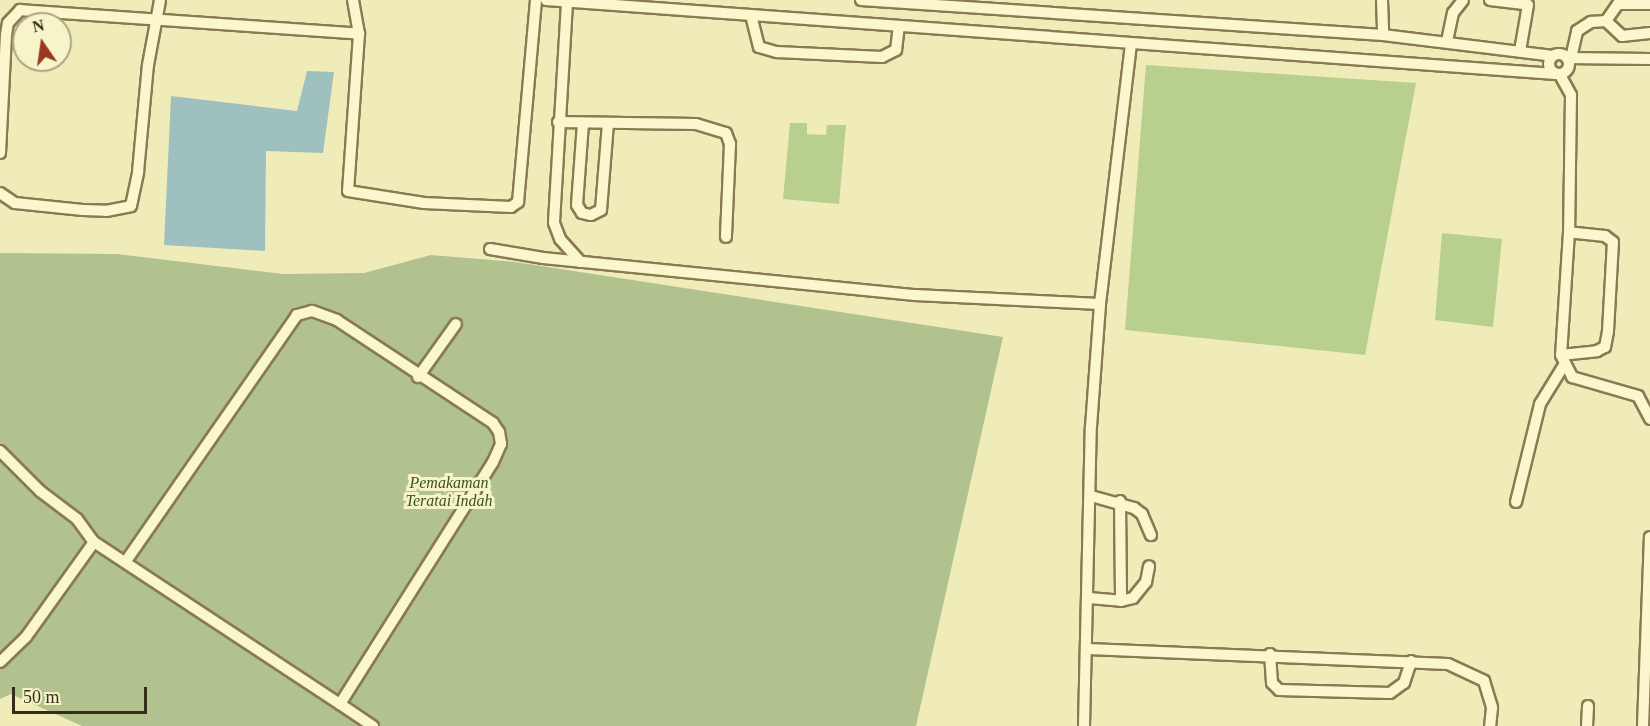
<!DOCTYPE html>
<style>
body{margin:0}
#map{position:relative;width:1650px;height:726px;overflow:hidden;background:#f0ecb9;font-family:"Times New Roman",serif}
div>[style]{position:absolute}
.green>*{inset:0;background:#b9cf8d}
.cemetery>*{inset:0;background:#b1c28e}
.water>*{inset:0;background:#9ec0be}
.roads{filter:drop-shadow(2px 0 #887a53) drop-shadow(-2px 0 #887a53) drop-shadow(0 2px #887a53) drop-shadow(0 -2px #887a53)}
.service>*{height:10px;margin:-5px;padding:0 5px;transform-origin:5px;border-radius:5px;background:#fbf7cd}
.service>.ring{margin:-5px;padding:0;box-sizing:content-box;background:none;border:10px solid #fbf7cd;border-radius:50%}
span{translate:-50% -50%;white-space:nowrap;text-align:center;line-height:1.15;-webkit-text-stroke:6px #f8f4c9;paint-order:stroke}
.park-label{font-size:16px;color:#3b531e;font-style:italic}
.north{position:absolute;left:12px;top:12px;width:60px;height:60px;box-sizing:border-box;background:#f8f4c9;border:2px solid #aaa483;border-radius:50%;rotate:347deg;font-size:16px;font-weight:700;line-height:24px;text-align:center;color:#362d19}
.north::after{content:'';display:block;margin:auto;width:21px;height:27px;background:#9b391f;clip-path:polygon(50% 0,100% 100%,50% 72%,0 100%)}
.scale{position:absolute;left:12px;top:687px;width:135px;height:27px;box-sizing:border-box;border:3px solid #362d19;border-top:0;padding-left:8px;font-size:18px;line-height:21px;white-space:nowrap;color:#362d19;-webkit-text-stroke:4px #f8f4c9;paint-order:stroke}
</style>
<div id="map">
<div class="green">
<i style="clip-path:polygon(1146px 65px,1416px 83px,1365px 355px,1125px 330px)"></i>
<i style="clip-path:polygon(790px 123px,807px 123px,807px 134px,826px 135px,827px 125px,846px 125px,839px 204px,783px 199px)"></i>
<i style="clip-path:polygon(1442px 233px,1502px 239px,1493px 327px,1435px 320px)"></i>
</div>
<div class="cemetery">
<i style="clip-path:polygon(0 253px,117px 254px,283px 274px,364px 273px,431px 255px,515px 262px,1003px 337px,916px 726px,82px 726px,11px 694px,0 699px)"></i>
</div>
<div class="water">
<i style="clip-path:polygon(307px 71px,334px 72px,323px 153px,266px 151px,265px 251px,164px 245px,171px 96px,297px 111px)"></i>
</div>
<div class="roads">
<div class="service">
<i style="left:353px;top:0;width:35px;rotate:80deg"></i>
<i style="left:359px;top:34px;width:157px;rotate:94deg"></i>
<i style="left:348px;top:191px;width:77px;rotate:9deg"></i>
<i style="left:424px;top:203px;width:87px;rotate:2.6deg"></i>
<i style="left:511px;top:207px;width:9px;rotate:-36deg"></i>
<i style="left:518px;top:202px;width:203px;rotate:-84.9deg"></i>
<i style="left:546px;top:0;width:1012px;rotate:4.19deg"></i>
<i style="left:861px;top:0;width:523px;rotate:3.84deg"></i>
<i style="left:1383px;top:35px;width:171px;rotate:7deg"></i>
<i style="left:1382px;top:0;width:35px;rotate:88deg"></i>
<i style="left:1490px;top:0;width:38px;rotate:7deg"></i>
<i style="left:1528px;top:5px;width:47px;rotate:99.9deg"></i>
<i style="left:567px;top:3px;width:220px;rotate:93.4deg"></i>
<i style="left:554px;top:223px;width:17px;rotate:69deg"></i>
<i style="left:560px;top:239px;width:31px;rotate:48deg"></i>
<i style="left:751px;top:15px;width:33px;rotate:76deg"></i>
<i style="left:759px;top:47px;width:19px;rotate:16deg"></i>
<i style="left:777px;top:52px;width:105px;rotate:2.7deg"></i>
<i style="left:882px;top:57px;width:16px;rotate:-27deg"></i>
<i style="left:896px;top:50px;width:24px;rotate:-83deg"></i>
<i style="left:1606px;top:21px;width:21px;rotate:-55deg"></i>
<i style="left:1618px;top:4px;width:32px"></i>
<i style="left:1606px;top:21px;width:22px;rotate:43deg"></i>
<i style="left:1622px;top:36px;width:28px;rotate:-6deg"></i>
<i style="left:1447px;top:41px;width:29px;rotate:-78deg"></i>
<i style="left:1453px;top:13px;width:16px;rotate:-52deg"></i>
<i class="ring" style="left:1549px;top:54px;width:10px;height:10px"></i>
<i style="left:1567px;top:58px;width:83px;rotate:0.7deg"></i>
<i style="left:1571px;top:58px;width:28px;rotate:-77deg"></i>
<i style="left:1577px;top:31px;width:17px;rotate:-33deg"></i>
<i style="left:1591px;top:22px;width:15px;rotate:-4deg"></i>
<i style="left:1560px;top:75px;width:23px;rotate:61deg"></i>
<i style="left:1571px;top:95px;width:137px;rotate:90.8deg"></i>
<i style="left:1569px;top:232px;width:123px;rotate:93.7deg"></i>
<i style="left:1561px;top:355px;width:25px;rotate:63deg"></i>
<i style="left:1572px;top:377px;width:69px;rotate:16.1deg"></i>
<i style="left:1638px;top:396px;width:26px;rotate:62deg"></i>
<i style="left:558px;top:122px;width:138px;rotate:0.8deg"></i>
<i style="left:696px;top:124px;width:31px;rotate:17deg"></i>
<i style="left:726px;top:133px;width:12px;rotate:70deg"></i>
<i style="left:730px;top:144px;width:93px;rotate:92.5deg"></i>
<i style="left:583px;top:123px;width:82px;rotate:94.2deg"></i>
<i style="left:577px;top:205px;width:9px;rotate:58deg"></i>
<i style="left:582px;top:213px;width:9px;rotate:13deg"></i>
<i style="left:591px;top:215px;width:11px;rotate:-27deg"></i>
<i style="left:601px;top:210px;width:87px;rotate:-85.4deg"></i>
<i style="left:0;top:153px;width:118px;rotate:-87.1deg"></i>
<i style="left:6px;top:35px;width:12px;rotate:-81deg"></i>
<i style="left:8px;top:23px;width:18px;rotate:-47deg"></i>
<i style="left:20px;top:10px;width:340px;rotate:4deg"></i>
<i style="left:0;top:193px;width:18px;rotate:34deg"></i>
<i style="left:15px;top:203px;width:68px;rotate:5.9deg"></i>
<i style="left:83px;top:210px;width:23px;rotate:2deg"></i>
<i style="left:106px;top:211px;width:25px;rotate:-11deg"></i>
<i style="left:131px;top:206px;width:35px;rotate:-78deg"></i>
<i style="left:138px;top:172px;width:107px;rotate:-84.7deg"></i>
<i style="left:148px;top:65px;width:66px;rotate:-79.5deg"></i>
<i style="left:490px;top:249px;width:54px;rotate:9.6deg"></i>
<i style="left:543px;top:258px;width:374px;rotate:5.7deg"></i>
<i style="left:915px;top:295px;width:185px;rotate:2.8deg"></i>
<i style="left:1561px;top:355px;width:36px;rotate:-6deg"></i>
<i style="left:1597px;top:351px;width:9px;rotate:-27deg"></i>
<i style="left:1605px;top:347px;width:16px;rotate:-79deg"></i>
<i style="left:1608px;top:331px;width:89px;rotate:-86.8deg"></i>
<i style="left:1613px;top:242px;width:10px;rotate:-143deg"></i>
<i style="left:1605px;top:236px;width:36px;rotate:-174deg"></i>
<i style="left:418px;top:377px;width:65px;rotate:-54.4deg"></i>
<i style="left:0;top:451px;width:57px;rotate:45deg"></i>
<i style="left:40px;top:491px;width:46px;rotate:37.1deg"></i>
<i style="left:77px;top:519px;width:29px;rotate:54deg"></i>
<i style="left:94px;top:542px;width:117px;rotate:125.6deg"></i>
<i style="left:26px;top:637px;width:36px;rotate:136deg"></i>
<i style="left:1091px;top:496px;width:45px;rotate:15.6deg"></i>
<i style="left:1134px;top:508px;width:10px;rotate:37deg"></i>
<i style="left:1142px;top:514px;width:23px;rotate:67deg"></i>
<i style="left:1120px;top:501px;width:100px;rotate:89.4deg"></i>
<i style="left:1516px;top:502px;width:101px;rotate:-76.2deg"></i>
<i style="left:1540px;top:404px;width:46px;rotate:-58.4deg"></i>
<i style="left:94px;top:542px;width:295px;rotate:33.4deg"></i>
<i style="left:340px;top:704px;width:286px;rotate:-57.7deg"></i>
<i style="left:493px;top:462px;width:20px;rotate:-66deg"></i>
<i style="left:501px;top:444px;width:12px;rotate:-99deg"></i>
<i style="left:499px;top:432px;width:11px;rotate:-124deg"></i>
<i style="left:493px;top:423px;width:187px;rotate:-146.6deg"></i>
<i style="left:337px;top:320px;width:27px;rotate:-160deg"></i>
<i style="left:312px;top:311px;width:16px;rotate:165deg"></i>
<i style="left:297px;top:315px;width:300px;rotate:124.8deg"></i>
<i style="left:1089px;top:598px;width:32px;rotate:5deg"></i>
<i style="left:1121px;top:601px;width:12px;rotate:-14deg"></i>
<i style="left:1133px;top:598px;width:21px;rotate:-51deg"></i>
<i style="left:1146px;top:582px;width:16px;rotate:-79deg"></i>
<i style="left:1088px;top:649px;width:360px;rotate:2.4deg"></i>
<i style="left:1448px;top:664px;width:40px;rotate:25deg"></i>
<i style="left:1484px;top:681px;width:28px;rotate:73deg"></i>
<i style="left:1492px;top:708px;width:18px;rotate:96deg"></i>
<i style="left:1270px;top:654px;width:29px;rotate:86deg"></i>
<i style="left:1272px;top:683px;width:10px;rotate:45deg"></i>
<i style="left:1279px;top:690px;width:111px;rotate:1.5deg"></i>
<i style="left:1390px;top:693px;width:17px;rotate:-36deg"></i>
<i style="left:1404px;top:683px;width:23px;rotate:-72deg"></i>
<i style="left:340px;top:704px;width:40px;rotate:34deg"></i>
<i style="left:1084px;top:726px;width:299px;rotate:-88.7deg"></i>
<i style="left:1091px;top:427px;width:123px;rotate:-85.8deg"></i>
<i style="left:1100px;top:304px;width:262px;rotate:-83.2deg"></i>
<i style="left:1587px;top:726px;width:20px;rotate:-87deg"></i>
<i style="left:1643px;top:726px;width:189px;rotate:-87.9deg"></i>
</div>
</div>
<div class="park-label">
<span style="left:449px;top:492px">Pemakaman<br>Teratai Indah</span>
</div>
<div class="north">N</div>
<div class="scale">50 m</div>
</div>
